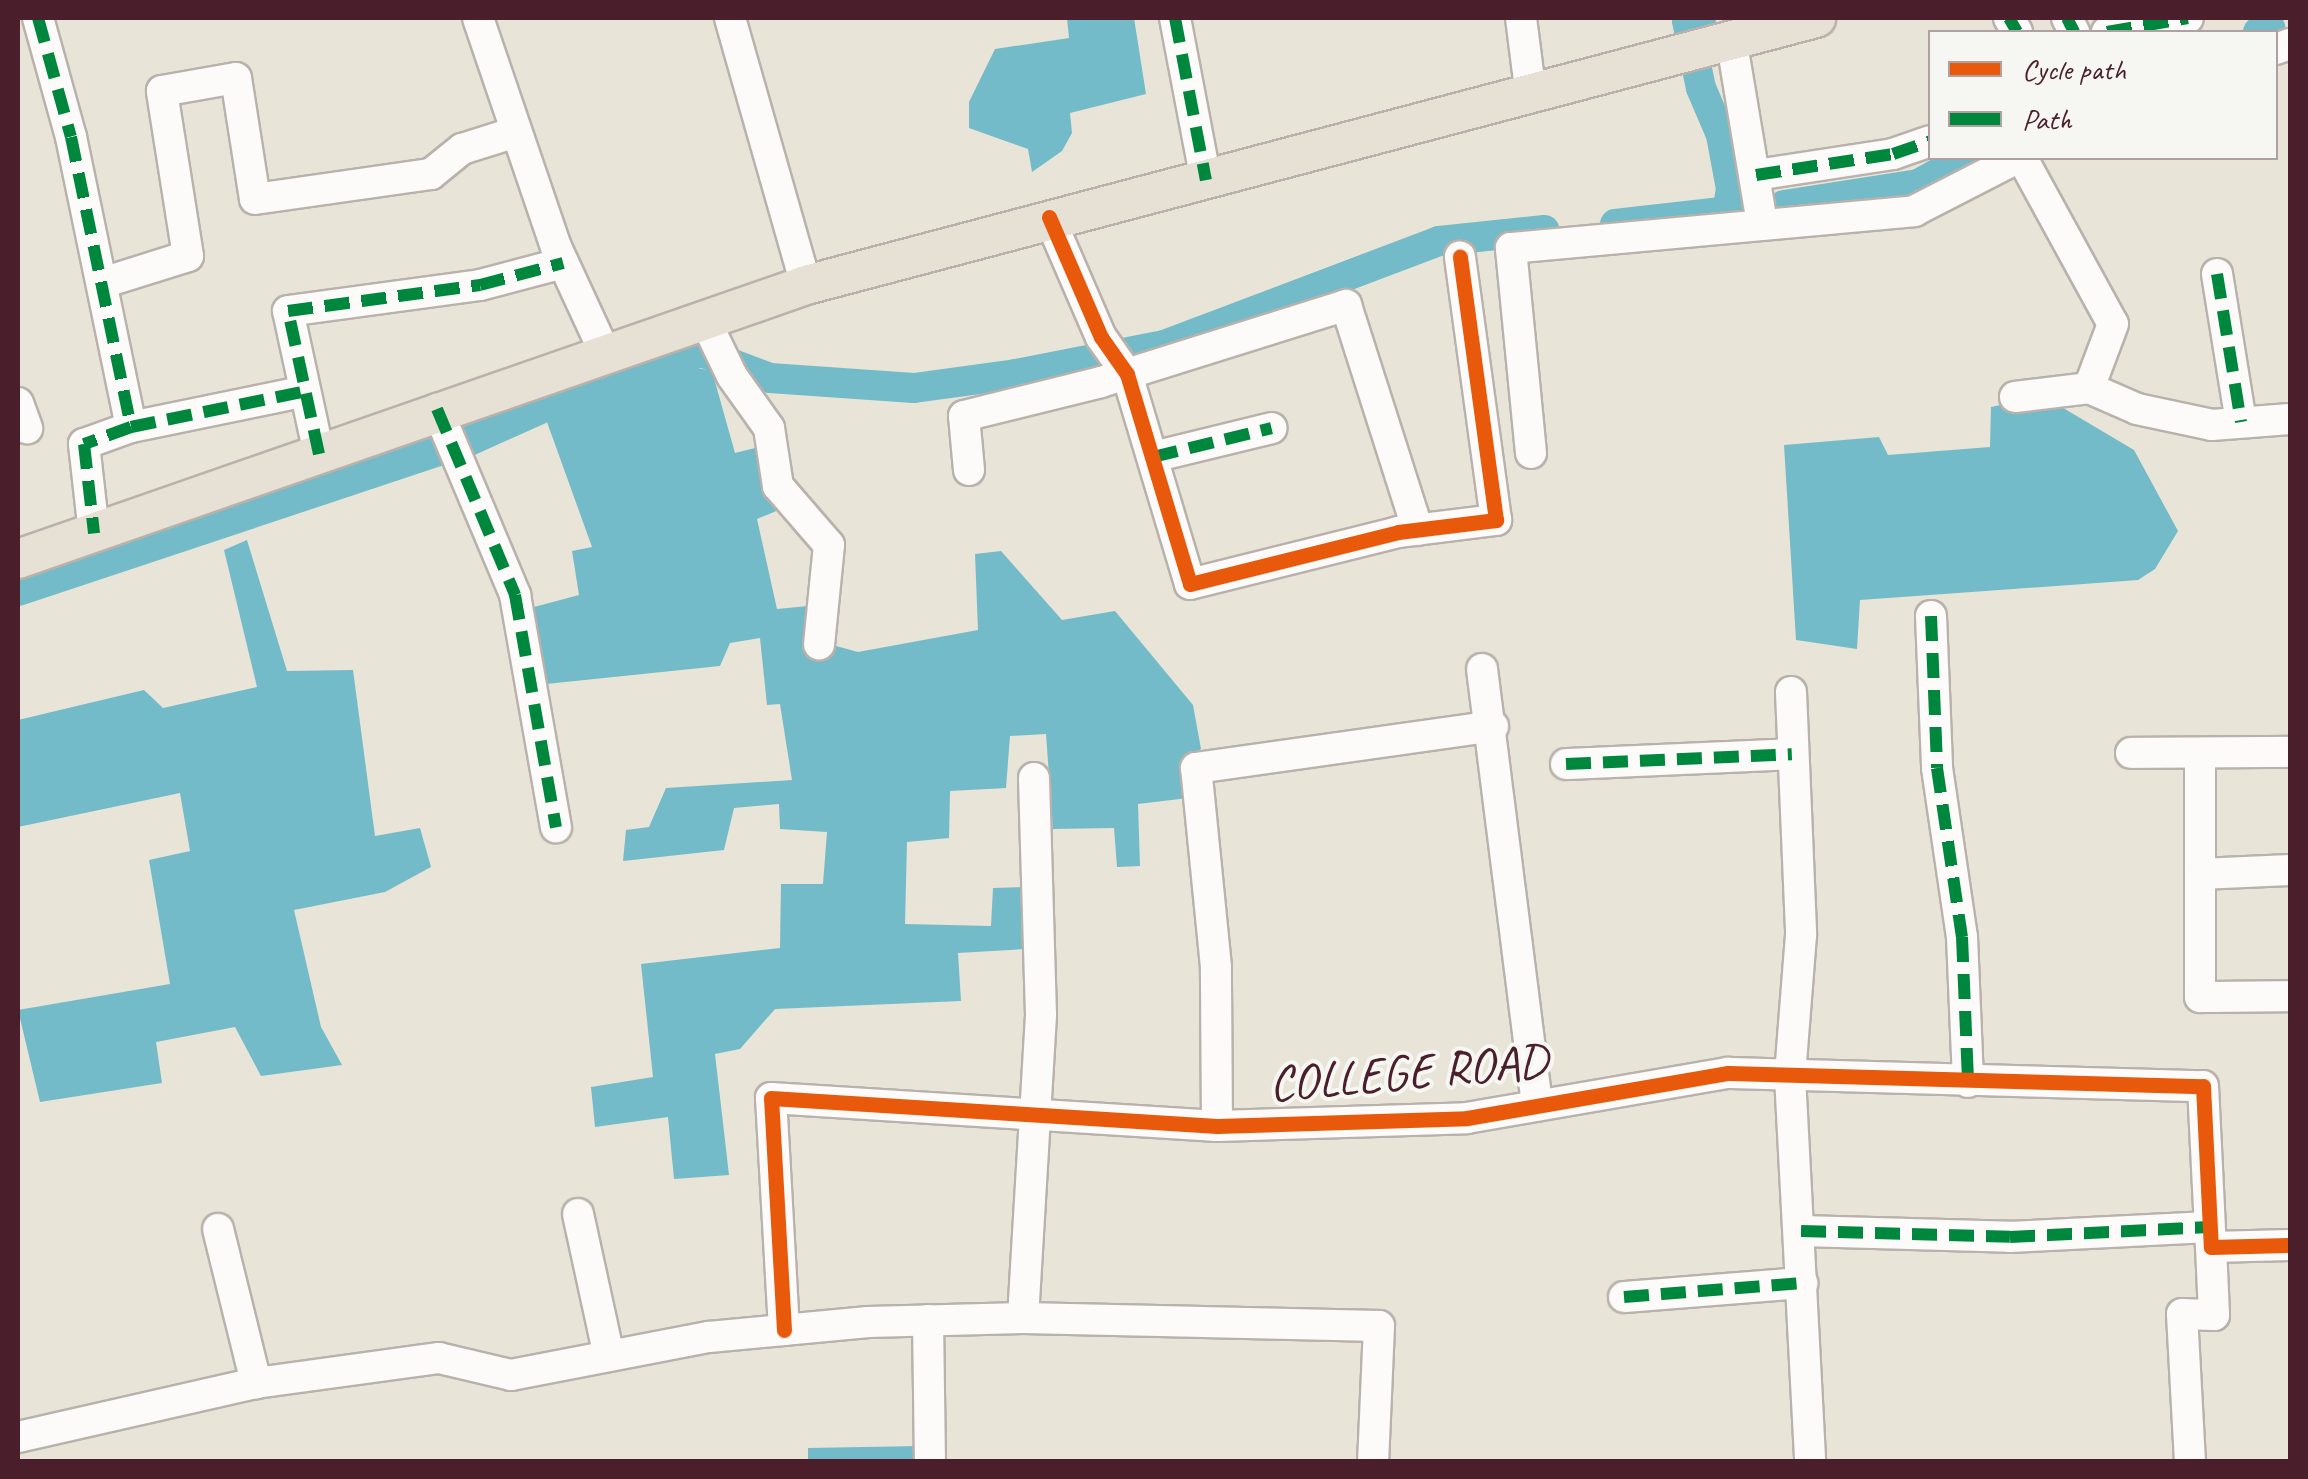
<!DOCTYPE html>
<style>
body{margin:0}
#map{position:relative;width:2308px;height:1479px;overflow:hidden;background:#e8e4d7;font-family:Caveat,sans-serif}
div>[style]{position:absolute}
.water>*{inset:0;background:#73bbc8}
.canal>*{height:30px;margin:-15px;padding:0 15px;transform-origin:15px;border-radius:15px;background:#73bbc8}
.roads{filter:drop-shadow(2px 0 #b9b2ac) drop-shadow(-2px 0 #b9b2ac) drop-shadow(0 2px #b9b2ac) drop-shadow(0 -2px #b9b2ac)}
.minor>*{height:30px;margin:-15px;padding:0 15px;transform-origin:15px;border-radius:15px;background:#fcfbf9}
.major>*{height:38px;margin:-19px;padding:0 19px;transform-origin:19px;border-radius:19px;background:#e6e1d4}
.quiet>*{height:12px;margin-top:-6px;transform-origin:0;background:repeating-linear-gradient(90deg,#00873e 0 25px,transparent 0 37px)}
.cycleway>*{height:15px;margin:-7.5px;padding:0 7.5px;transform-origin:7.5px;border-radius:7.5px;background:#e8590c}
span{translate:-50% -50%;white-space:nowrap;text-align:center;line-height:1.15;-webkit-text-stroke:8px #f6f6f2;paint-order:stroke}
.street-label{font-size:50px;color:#4a1f2b}
.frame{position:absolute;inset:0;border:20px solid #4a1f2b;pointer-events:none}
.legend{position:absolute;left:1928px;top:30px;width:350px;height:130px;box-sizing:border-box;background:#f6f6f2;border:2px solid #b1a0a2;margin:0;padding:12px 18px;list-style:none;font-size:30px;color:#4a1f2b}
.legend li{display:flex;align-items:center;gap:20px;height:50px}
.legend b{width:50px;border:2px solid #b1a0a2}
</style>
<div id="map">
<div class="water">
<i style="clip-path:polygon(1067px 18px,1134px 18px,1146px 94px,1070px 113px,1072px 133px,1062px 151px,1032px 172px,1028px 149px,969px 128px,969px 102px,995px 49px,1069px 38px)"></i>
<i style="clip-path:polygon(674px 363px,712px 371px,735px 453px,755px 448px,781px 509px,757px 519px,777px 609px,808px 606px,829px 644px,858px 652px,978px 630px,975px 554px,1001px 551px,1062px 620px,1115px 611px,1193px 705px,1201px 749px,1179px 765px,1188px 798px,1138px 804px,1140px 866px,1117px 867px,1114px 828px,1053px 829px,1046px 734px,1010px 736px,1006px 788px,950px 791px,949px 838px,907px 842px,905px 924px,991px 926px,993px 888px,1028px 887px,1026px 949px,958px 953px,961px 1001px,775px 1009px,740px 1049px,715px 1054px,729px 1175px,674px 1179px,668px 1117px,595px 1127px,591px 1087px,653px 1077px,641px 964px,780px 948px,781px 884px,823px 884px,827px 832px,780px 829px,779px 804px,734px 808px,724px 850px,623px 861px,626px 830px,649px 827px,666px 788px,792px 780px,780px 704px,767px 705px,760px 638px,730px 643px,720px 666px,546px 684px,534px 607px,579px 595px,572px 551px,592px 547px,543px 411px)"></i>
<i style="clip-path:polygon(2043px 396px,2134px 450px,2178px 531px,2155px 569px,2138px 580px,1860px 600px,1857px 649px,1796px 640px,1784px 445px,1879px 437px,1888px 455px,1990px 447px,1991px 407px)"></i>
<i style="clip-path:polygon(247px 540px,287px 671px,353px 670px,375px 836px,420px 828px,431px 867px,385px 892px,294px 910px,321px 1027px,342px 1065px,261px 1076px,235px 1027px,156px 1042px,162px 1083px,40px 1102px,18px 1010px,170px 984px,149px 860px,190px 851px,180px 793px,18px 827px,18px 720px,144px 690px,163px 708px,257px 687px,224px 550px)"></i>
<i style="clip-path:polygon(920px 1446px,920px 1461px,808px 1462px,808px 1448px)"></i>
</div>
<div class="canal">
<i style="left:1701px;top:18px;width:14px;rotate:168deg"></i>
<i style="left:1687px;top:21px;width:68px;rotate:78.2deg"></i>
<i style="left:1701px;top:88px;width:51px;rotate:66.9deg"></i>
<i style="left:1721px;top:135px;width:55px;rotate:79.5deg"></i>
<i style="left:1731px;top:189px;width:23px;rotate:100deg"></i>
<i style="left:2258px;top:32px;width:13px;rotate:-18deg"></i>
<i style="left:1784px;top:205px;width:136px;rotate:-8.9deg"></i>
<i style="left:1918px;top:184px;width:54px;rotate:-29deg"></i>
<i style="left:1615px;top:224px;width:123px;rotate:-6.5deg"></i>
<i style="left:18px;top:591px;width:475px;rotate:-18.4deg"></i>
<i style="left:469px;top:441px;width:157px;rotate:-24.1deg"></i>
<i style="left:612px;top:377px;width:92px;rotate:-15.7deg"></i>
<i style="left:701px;top:352px;width:74px;rotate:20.6deg"></i>
<i style="left:770px;top:378px;width:144px;rotate:4deg"></i>
<i style="left:914px;top:388px;width:103px;rotate:-7.8deg"></i>
<i style="left:1016px;top:374px;width:151px;rotate:-11.1deg"></i>
<i style="left:1164px;top:345px;width:294px;rotate:-20.7deg"></i>
<i style="left:1439px;top:241px;width:106px;rotate:-6deg"></i>
</div>
<div class="roads">
<div class="minor">
<i style="left:38px;top:18px;width:123px;rotate:74.5deg"></i>
<i style="left:71px;top:137px;width:296px;rotate:78.3deg"></i>
<i style="left:131px;top:427px;width:50px;rotate:160.1deg"></i>
<i style="left:84px;top:444px;width:90px;rotate:83.6deg"></i>
<i style="left:478px;top:18px;width:242px;rotate:71.2deg"></i>
<i style="left:556px;top:247px;width:115px;rotate:65.2deg"></i>
<i style="left:730px;top:18px;width:278px;rotate:74.1deg"></i>
<i style="left:1175px;top:18px;width:165px;rotate:79.2deg"></i>
<i style="left:1521px;top:18px;width:79px;rotate:82.7deg"></i>
<i style="left:2009px;top:18px;width:16px;rotate:60deg"></i>
<i style="left:2067px;top:18px;width:16px;rotate:63deg"></i>
<i style="left:2107px;top:32px;width:82px;rotate:-9.8deg"></i>
<i style="left:1732px;top:44px;width:181px;rotate:80.5deg"></i>
<i style="left:2276px;top:49px;width:15px;rotate:-20deg"></i>
<i style="left:2022px;top:158px;width:189px;rotate:61.3deg"></i>
<i style="left:2113px;top:324px;width:68px;rotate:110.6deg"></i>
<i style="left:1756px;top:175px;width:139px;rotate:-8.7deg"></i>
<i style="left:1893px;top:154px;width:39px;rotate:-19deg"></i>
<i style="left:1049px;top:217px;width:131px;rotate:66.6deg"></i>
<i style="left:1101px;top:337px;width:45px;rotate:54.9deg"></i>
<i style="left:1127px;top:374px;width:219px;rotate:73.3deg"></i>
<i style="left:1190px;top:584px;width:214px;rotate:-14deg"></i>
<i style="left:1398px;top:532px;width:99px;rotate:-7deg"></i>
<i style="left:1496px;top:520px;width:266px;rotate:-97.8deg"></i>
<i style="left:2217px;top:274px;width:150px;rotate:80.8deg"></i>
<i style="left:102px;top:283px;width:90px;rotate:-17.4deg"></i>
<i style="left:188px;top:256px;width:167px;rotate:-99deg"></i>
<i style="left:162px;top:91px;width:75px;rotate:-10deg"></i>
<i style="left:236px;top:78px;width:122px;rotate:81.1deg"></i>
<i style="left:255px;top:199px;width:178px;rotate:-8.1deg"></i>
<i style="left:431px;top:174px;width:40px;rotate:-39deg"></i>
<i style="left:462px;top:149px;width:57px;rotate:-17.5deg"></i>
<i style="left:704px;top:318px;width:64px;rotate:64.2deg"></i>
<i style="left:732px;top:376px;width:64px;rotate:54.6deg"></i>
<i style="left:769px;top:428px;width:59px;rotate:81.2deg"></i>
<i style="left:778px;top:486px;width:78px;rotate:49.2deg"></i>
<i style="left:829px;top:545px;width:100px;rotate:95.7deg"></i>
<i style="left:2015px;top:397px;width:75px;rotate:-6.9deg"></i>
<i style="left:2089px;top:388px;width:52px;rotate:23.6deg"></i>
<i style="left:2137px;top:409px;width:77px;rotate:12deg"></i>
<i style="left:2212px;top:425px;width:78px;rotate:-4.4deg"></i>
<i style="left:18px;top:403px;width:27px;rotate:70deg"></i>
<i style="left:437px;top:409px;width:202px;rotate:67.2deg"></i>
<i style="left:515px;top:595px;width:236px;rotate:80deg"></i>
<i style="left:131px;top:427px;width:175px;rotate:-11.6deg"></i>
<i style="left:1531px;top:453px;width:206px;rotate:-95.6deg"></i>
<i style="left:1511px;top:248px;width:405px;rotate:-5.2deg"></i>
<i style="left:1914px;top:211px;width:116px;rotate:-27.2deg"></i>
<i style="left:319px;top:454px;width:146px;rotate:-102.2deg"></i>
<i style="left:288px;top:311px;width:194px;rotate:-7.7deg"></i>
<i style="left:480px;top:285px;width:86px;rotate:-14.8deg"></i>
<i style="left:1153px;top:457px;width:122px;rotate:-13.7deg"></i>
<i style="left:969px;top:470px;width:54px;rotate:-95.3deg"></i>
<i style="left:964px;top:416px;width:141px;rotate:-13.9deg"></i>
<i style="left:1101px;top:382px;width:257px;rotate:-17.4deg"></i>
<i style="left:1346px;top:305px;width:236px;rotate:72.3deg"></i>
<i style="left:1931px;top:616px;width:152px;rotate:87.7deg"></i>
<i style="left:1937px;top:768px;width:171px;rotate:81.6deg"></i>
<i style="left:1962px;top:937px;width:145px;rotate:87.6deg"></i>
<i style="left:1482px;top:669px;width:440px;rotate:82.8deg"></i>
<i style="left:1791px;top:692px;width:243px;rotate:87.6deg"></i>
<i style="left:1801px;top:935px;width:141px;rotate:94.5deg"></i>
<i style="left:1790px;top:1076px;width:387px;rotate:87deg"></i>
<i style="left:2131px;top:753px;width:159px;rotate:-0.4deg"></i>
<i style="left:2200px;top:753px;width:121px;rotate:90deg"></i>
<i style="left:2200px;top:874px;width:90px;rotate:-2.5deg"></i>
<i style="left:1566px;top:764px;width:226px;rotate:-2.5deg"></i>
<i style="left:2200px;top:874px;width:123px;rotate:90deg"></i>
<i style="left:2200px;top:997px;width:90px;rotate:-0.6deg"></i>
<i style="left:1217px;top:1126px;width:159px;rotate:-90.4deg"></i>
<i style="left:1216px;top:967px;width:200px;rotate:-95.7deg"></i>
<i style="left:1196px;top:768px;width:300px;rotate:-8deg"></i>
<i style="left:578px;top:1214px;width:145px;rotate:77.7deg"></i>
<i style="left:218px;top:1229px;width:159px;rotate:76.1deg"></i>
<i style="left:1801px;top:1231px;width:209px;rotate:1.6deg"></i>
<i style="left:2010px;top:1237px;width:199px;rotate:-2.9deg"></i>
<i style="left:1624px;top:1297px;width:179px;rotate:-4.5deg"></i>
<i style="left:1023px;top:1318px;width:304px;rotate:-86.6deg"></i>
<i style="left:1041px;top:1015px;width:237px;rotate:-91.7deg"></i>
<i style="left:928px;top:1320px;width:142px;rotate:89.2deg"></i>
<i style="left:784px;top:1330px;width:232px;rotate:-93.2deg"></i>
<i style="left:771px;top:1098px;width:447px;rotate:3.6deg"></i>
<i style="left:1217px;top:1126px;width:250px;rotate:-1.8deg"></i>
<i style="left:1467px;top:1118px;width:265px;rotate:-9.8deg"></i>
<i style="left:1728px;top:1073px;width:475px;rotate:1.6deg"></i>
<i style="left:2203px;top:1086px;width:161px;rotate:87.2deg"></i>
<i style="left:2211px;top:1247px;width:79px;rotate:-1.5deg"></i>
<i style="left:18px;top:1437px;width:244px;rotate:-12.8deg"></i>
<i style="left:256px;top:1383px;width:185px;rotate:-7.8deg"></i>
<i style="left:439px;top:1358px;width:74px;rotate:13.3deg"></i>
<i style="left:511px;top:1375px;width:202px;rotate:-10.9deg"></i>
<i style="left:709px;top:1337px;width:160px;rotate:-5.4deg"></i>
<i style="left:868px;top:1322px;width:155px;rotate:-1.5deg"></i>
<i style="left:1023px;top:1318px;width:356px;rotate:1.3deg"></i>
<i style="left:1379px;top:1326px;width:136px;rotate:92.5deg"></i>
<i style="left:2190px;top:1462px;width:148px;rotate:-93.1deg"></i>
<i style="left:2182px;top:1314px;width:32px;rotate:2deg"></i>
<i style="left:2214px;top:1315px;width:68px;rotate:-92.5deg"></i>
</div>
<div class="major">
<i style="left:18px;top:559px;width:834px;rotate:-19.17deg"></i>
<i style="left:806px;top:285px;width:1045px;rotate:-14.81deg"></i>
</div>
</div>
<div class="quiet">
<i style="left:38px;top:18px;width:123px;rotate:74.5deg"></i>
<i style="left:71px;top:137px;width:296px;rotate:78.3deg"></i>
<i style="left:131px;top:427px;width:50px;rotate:160.1deg"></i>
<i style="left:84px;top:444px;width:90px;rotate:83.6deg"></i>
<i style="left:1175px;top:18px;width:165px;rotate:79.2deg"></i>
<i style="left:2009px;top:18px;width:16px;rotate:60deg"></i>
<i style="left:2067px;top:18px;width:16px;rotate:63deg"></i>
<i style="left:2107px;top:32px;width:82px;rotate:-9.8deg"></i>
<i style="left:1756px;top:175px;width:139px;rotate:-8.7deg"></i>
<i style="left:1893px;top:154px;width:39px;rotate:-19deg"></i>
<i style="left:2217px;top:274px;width:150px;rotate:80.8deg"></i>
<i style="left:437px;top:409px;width:202px;rotate:67.2deg"></i>
<i style="left:515px;top:595px;width:236px;rotate:80deg"></i>
<i style="left:131px;top:427px;width:175px;rotate:-11.6deg"></i>
<i style="left:319px;top:454px;width:146px;rotate:-102.2deg"></i>
<i style="left:288px;top:311px;width:194px;rotate:-7.7deg"></i>
<i style="left:480px;top:285px;width:86px;rotate:-14.8deg"></i>
<i style="left:1153px;top:457px;width:122px;rotate:-13.7deg"></i>
<i style="left:1931px;top:616px;width:152px;rotate:87.7deg"></i>
<i style="left:1937px;top:768px;width:171px;rotate:81.6deg"></i>
<i style="left:1962px;top:937px;width:145px;rotate:87.6deg"></i>
<i style="left:1566px;top:764px;width:226px;rotate:-2.5deg"></i>
<i style="left:1801px;top:1231px;width:209px;rotate:1.6deg"></i>
<i style="left:2010px;top:1237px;width:199px;rotate:-2.9deg"></i>
<i style="left:1624px;top:1297px;width:179px;rotate:-4.5deg"></i>
</div>
<div class="cycleway">
<i style="left:1049px;top:217px;width:131px;rotate:66.6deg"></i>
<i style="left:1101px;top:337px;width:45px;rotate:54.9deg"></i>
<i style="left:1127px;top:374px;width:219px;rotate:73.3deg"></i>
<i style="left:1190px;top:584px;width:214px;rotate:-14deg"></i>
<i style="left:1398px;top:532px;width:99px;rotate:-7deg"></i>
<i style="left:1496px;top:520px;width:266px;rotate:-97.8deg"></i>
<i style="left:784px;top:1330px;width:232px;rotate:-93.2deg"></i>
<i style="left:771px;top:1098px;width:447px;rotate:3.6deg"></i>
<i style="left:1217px;top:1126px;width:250px;rotate:-1.8deg"></i>
<i style="left:1467px;top:1118px;width:265px;rotate:-9.8deg"></i>
<i style="left:1728px;top:1073px;width:475px;rotate:1.6deg"></i>
<i style="left:2203px;top:1086px;width:161px;rotate:87.2deg"></i>
<i style="left:2211px;top:1247px;width:79px;rotate:-1.5deg"></i>
</div>
<div class="street-label">
<span style="left:1408px;top:1072px;rotate:-5deg">COLLEGE ROAD</span>
</div>
<div class="frame"></div>
<ul class="legend">
<li><b style="height:12px;background:#e8590c"></b>Cycle path</li>
<li><b style="height:12px;background:#00873e"></b>Path</li>
</ul>
</div>
